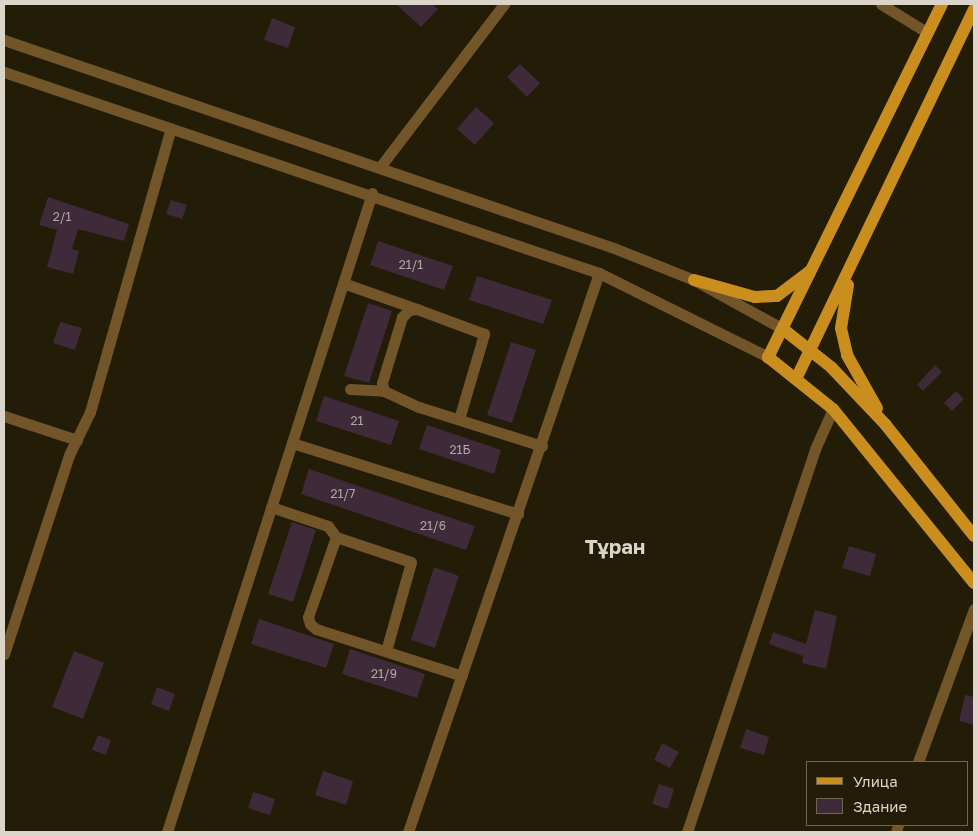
<!DOCTYPE html>
<meta charset="utf-8">
<style>
body{margin:0}
#map{position:relative;width:978px;height:836px;overflow:hidden;background:#231c06;font-family:"Golos Text",sans-serif}
div>[style]{position:absolute}
.building>*{inset:0;background:#3e2a39}
.minor>*{height:11px;margin:-5.5px;padding:0 5.5px;transform-origin:5.5px;border-radius:5.5px;background:#725629}
.major>*{height:12px;margin:-6px;padding:0 6px;transform-origin:6px;border-radius:6px;background:#ca8e1e}
span{translate:-50% -50%;white-space:nowrap;text-align:center;line-height:1.15;-webkit-text-stroke:4px #231c06;paint-order:stroke}
.number-label{font-size:12px;color:#b3aaa4}
.number-label span{-webkit-text-stroke-width:0}
.district-label{font-size:20px;color:#dad5c8;font-weight:700}
.frame{position:absolute;inset:0;border:5px solid #dad5c8;pointer-events:none}
.legend{position:absolute;left:806px;top:761px;width:162px;height:65px;box-sizing:border-box;background:#231c06;border:1px solid #6c6654;margin:0;padding:6px 9px;list-style:none;font-size:15px;color:#dad5c8}
.legend li{display:flex;align-items:center;gap:10px;height:25px}
.legend b{width:25px;border:1px solid #6c6654}
</style>
<div id="map">
<div class="building">
<i style="clip-path:polygon(396px 4px,432px 4px,438px 9px,421px 27px)"></i>
<i style="clip-path:polygon(272px 18px,295px 27px,288px 48px,264px 40px)"></i>
<i style="clip-path:polygon(520px 64px,540px 83px,527px 97px,507px 77px)"></i>
<i style="clip-path:polygon(476px 107px,494px 123px,475px 145px,457px 129px)"></i>
<i style="clip-path:polygon(48px 197px,129px 224px,124px 241px,78px 229px,72px 249px,79px 251px,73px 274px,47px 267px,57px 230px,39px 225px)"></i>
<i style="clip-path:polygon(171px 200px,187px 205px,182px 219px,166px 214px)"></i>
<i style="clip-path:polygon(378px 241px,453px 266px,444px 290px,370px 265px)"></i>
<i style="clip-path:polygon(477px 276px,552px 300px,543px 324px,469px 300px)"></i>
<i style="clip-path:polygon(368px 303px,392px 311px,369px 383px,344px 376px)"></i>
<i style="clip-path:polygon(60px 322px,82px 328px,75px 350px,53px 343px)"></i>
<i style="clip-path:polygon(511px 342px,536px 350px,512px 423px,487px 415px)"></i>
<i style="clip-path:polygon(935px 365px,942px 372px,923px 391px,917px 385px)"></i>
<i style="clip-path:polygon(956px 391px,964px 399px,952px 411px,944px 403px)"></i>
<i style="clip-path:polygon(324px 396px,399px 421px,391px 445px,316px 421px)"></i>
<i style="clip-path:polygon(427px 425px,501px 450px,494px 474px,419px 449px)"></i>
<i style="clip-path:polygon(309px 469px,475px 526px,466px 550px,301px 494px)"></i>
<i style="clip-path:polygon(292px 522px,316px 530px,293px 602px,268px 594px)"></i>
<i style="clip-path:polygon(849px 546px,876px 554px,870px 576px,842px 568px)"></i>
<i style="clip-path:polygon(434px 567px,459px 576px,435px 648px,411px 640px)"></i>
<i style="clip-path:polygon(815px 610px,837px 616px,826px 669px,802px 663px,803px 656px,769px 644px,773px 632px,806px 644px)"></i>
<i style="clip-path:polygon(259px 619px,334px 644px,326px 668px,251px 644px)"></i>
<i style="clip-path:polygon(350px 649px,425px 674px,417px 698px,342px 674px)"></i>
<i style="clip-path:polygon(74px 651px,104px 663px,83px 719px,52px 707px)"></i>
<i style="clip-path:polygon(157px 687px,175px 694px,169px 711px,151px 704px)"></i>
<i style="clip-path:polygon(965px 695px,974px 697px,974px 725px,959px 721px)"></i>
<i style="clip-path:polygon(746px 729px,769px 737px,764px 755px,740px 748px)"></i>
<i style="clip-path:polygon(98px 735px,111px 740px,106px 755px,92px 750px)"></i>
<i style="clip-path:polygon(662px 743px,679px 752px,670px 768px,654px 760px)"></i>
<i style="clip-path:polygon(323px 771px,353px 781px,346px 805px,315px 795px)"></i>
<i style="clip-path:polygon(659px 784px,674px 789px,668px 809px,652px 804px)"></i>
<i style="clip-path:polygon(253px 792px,275px 799px,270px 815px,248px 808px)"></i>
</div>
<div class="minor">
<i style="left:881px;top:4px;width:55px;rotate:31.7deg"></i>
<i style="left:4px;top:40px;width:644px;rotate:18.83deg"></i>
<i style="left:614px;top:248px;width:86px;rotate:21.8deg"></i>
<i style="left:694px;top:280px;width:102px;rotate:28.8deg"></i>
<i style="left:4px;top:72px;width:628px;rotate:18.67deg"></i>
<i style="left:599px;top:273px;width:189px;rotate:26.4deg"></i>
<i style="left:380px;top:167px;width:205px;rotate:-52.7deg"></i>
<i style="left:343px;top:283px;width:78px;rotate:19.4deg"></i>
<i style="left:350px;top:389px;width:34px;rotate:3deg"></i>
<i style="left:4px;top:416px;width:77px;rotate:18.2deg"></i>
<i style="left:459px;top:419px;width:89px;rotate:-73.6deg"></i>
<i style="left:484px;top:334px;width:72px;rotate:-159.5deg"></i>
<i style="left:417px;top:309px;width:8px;rotate:173deg"></i>
<i style="left:409px;top:310px;width:10px;rotate:135deg"></i>
<i style="left:402px;top:317px;width:69px;rotate:106.9deg"></i>
<i style="left:382px;top:383px;width:8px;rotate:76deg"></i>
<i style="left:384px;top:391px;width:38px;rotate:25deg"></i>
<i style="left:419px;top:407px;width:129px;rotate:17.6deg"></i>
<i style="left:292px;top:443px;width:237px;rotate:17.4deg"></i>
<i style="left:271px;top:507px;width:60px;rotate:18.4deg"></i>
<i style="left:328px;top:526px;width:14px;rotate:54deg"></i>
<i style="left:386px;top:651px;width:92px;rotate:-74.3deg"></i>
<i style="left:411px;top:562px;width:79px;rotate:-161.6deg"></i>
<i style="left:336px;top:537px;width:85px;rotate:109.3deg"></i>
<i style="left:308px;top:617px;width:7px;rotate:74deg"></i>
<i style="left:310px;top:624px;width:8px;rotate:40deg"></i>
<i style="left:316px;top:629px;width:153px;rotate:17.8deg"></i>
<i style="left:4px;top:654px;width:209px;rotate:-71.9deg"></i>
<i style="left:69px;top:455px;width:48px;rotate:-64deg"></i>
<i style="left:90px;top:412px;width:295px;rotate:-74.1deg"></i>
<i style="left:918px;top:762px;width:163px;rotate:-69.9deg"></i>
<i style="left:167px;top:832px;width:671px;rotate:-72.21deg"></i>
<i style="left:408px;top:832px;width:591px;rotate:-71.14deg"></i>
<i style="left:687px;top:832px;width:404px;rotate:-71.5deg"></i>
<i style="left:815px;top:449px;width:44px;rotate:-65.8deg"></i>
<i style="left:896px;top:832px;width:7px;rotate:-74deg"></i>
</div>
<div class="major">
<i style="left:942px;top:4px;width:394px;rotate:116.2deg"></i>
<i style="left:768px;top:357px;width:83px;rotate:38.7deg"></i>
<i style="left:833px;top:409px;width:224px;rotate:51deg"></i>
<i style="left:694px;top:280px;width:63px;rotate:15.6deg"></i>
<i style="left:755px;top:297px;width:22px;rotate:-3deg"></i>
<i style="left:777px;top:296px;width:41px;rotate:-37.1deg"></i>
<i style="left:848px;top:285px;width:44px;rotate:99.2deg"></i>
<i style="left:841px;top:328px;width:28px;rotate:77deg"></i>
<i style="left:847px;top:355px;width:61px;rotate:60.5deg"></i>
<i style="left:783px;top:329px;width:61px;rotate:38.4deg"></i>
<i style="left:831px;top:367px;width:79px;rotate:46.5deg"></i>
<i style="left:885px;top:424px;width:143px;rotate:51.5deg"></i>
<i style="left:797px;top:377px;width:408px;rotate:-64.3deg"></i>
</div>
<div class="number-label">
<span style="left:62px;top:217px">2/1</span>
<span style="left:411px;top:265px">21/1</span>
<span style="left:357px;top:421px">21</span>
<span style="left:460px;top:450px">21Б</span>
<span style="left:343px;top:494px">21/7</span>
<span style="left:433px;top:526px">21/6</span>
<span style="left:384px;top:674px">21/9</span>
</div>
<div class="district-label">
<span style="left:615px;top:546px">Тұран</span>
</div>
<div class="frame"></div>
<ul class="legend">
<li><b style="height:6px;background:#ca8e1e"></b>Улица</li>
<li><b style="height:14px;background:#3e2a39"></b>Здание</li>
</ul>
</div>
